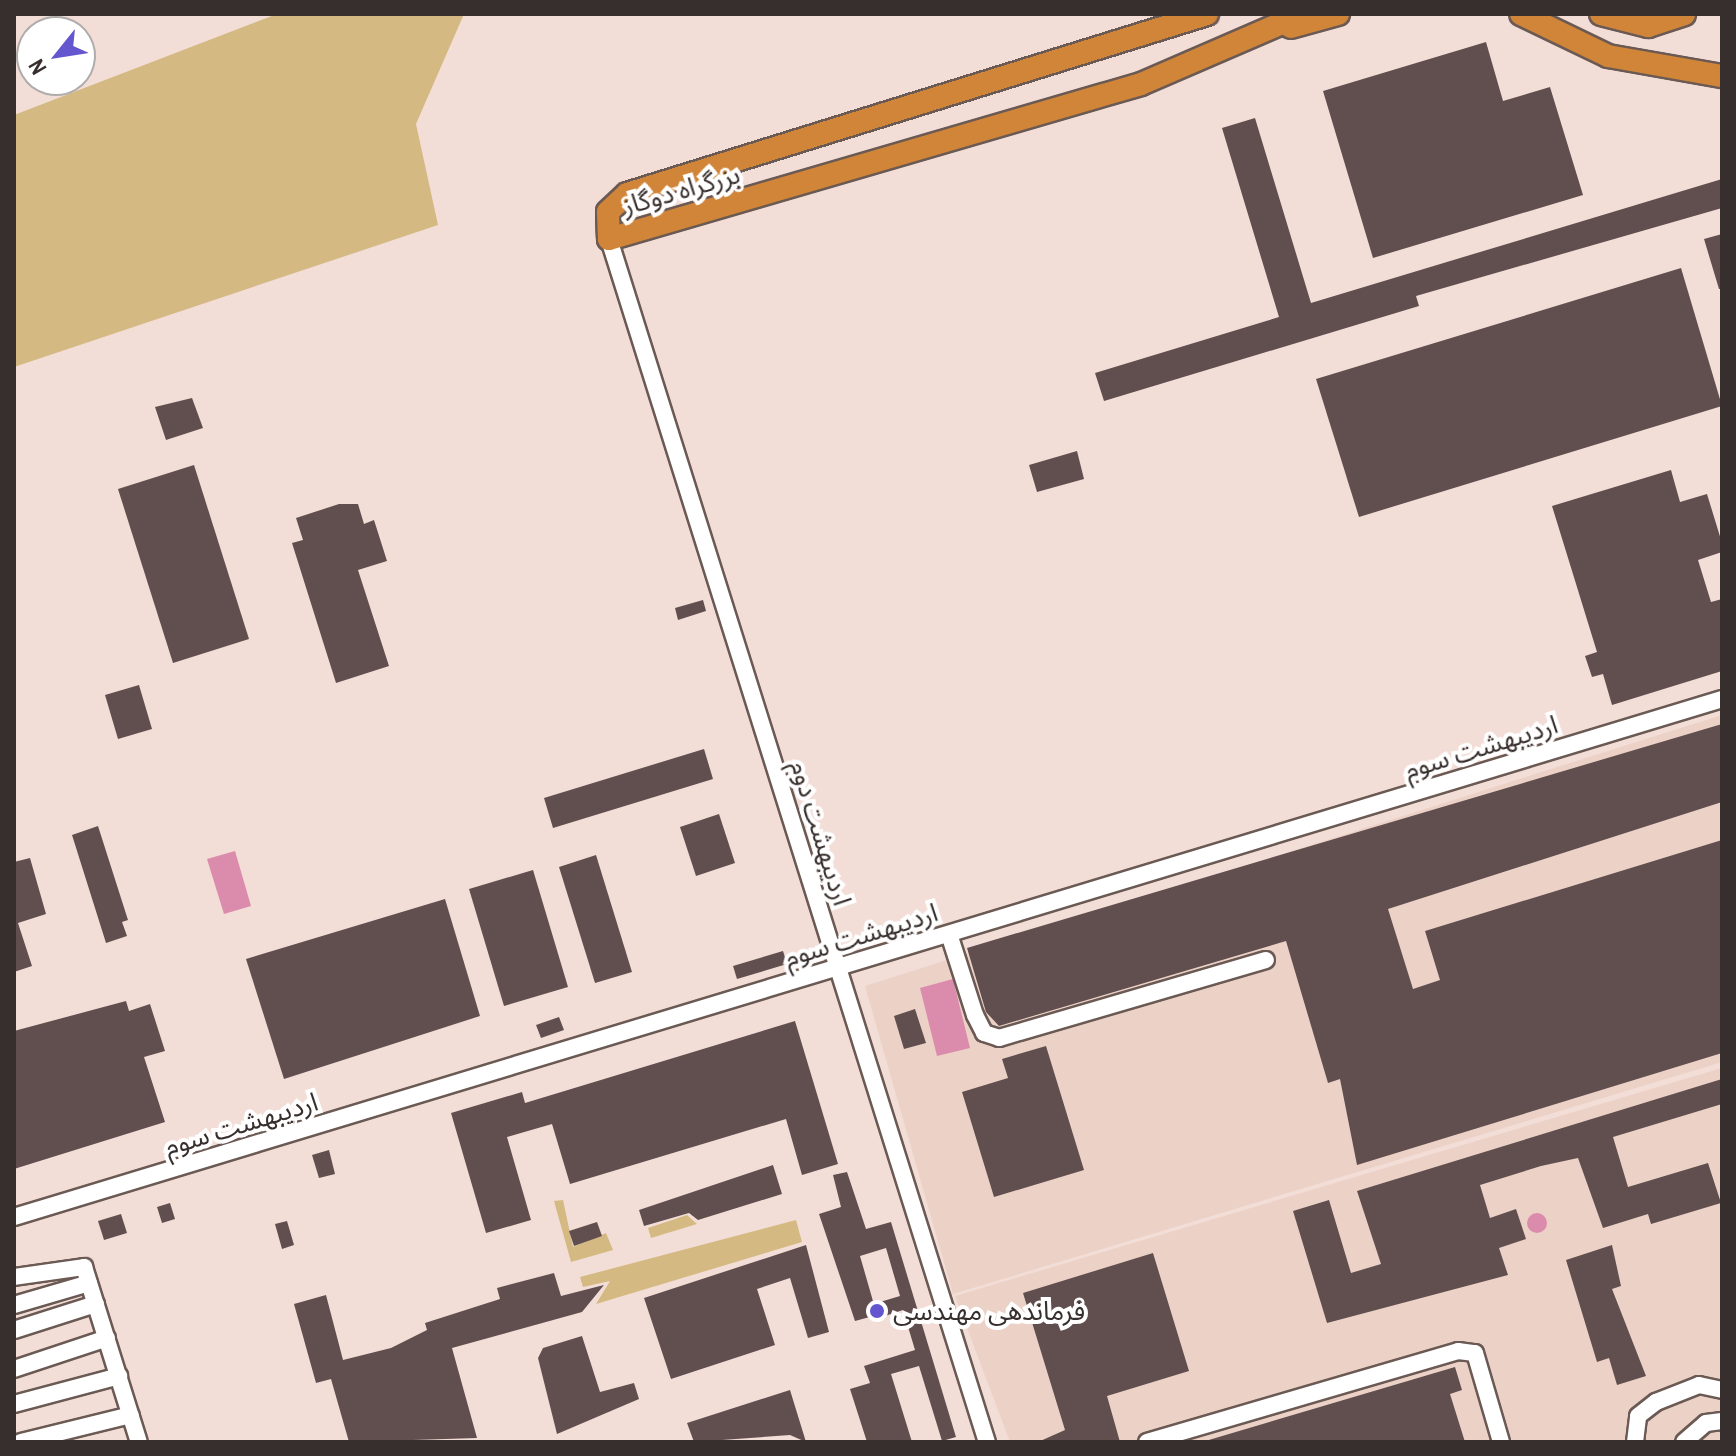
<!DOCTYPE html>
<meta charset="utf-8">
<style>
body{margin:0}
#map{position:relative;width:1736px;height:1456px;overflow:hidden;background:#f2ddd7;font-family:"Archivo Narrow","Noto Sans Arabic",sans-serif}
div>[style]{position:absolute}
.built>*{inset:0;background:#ecd1c7}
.green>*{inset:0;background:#d4ba82}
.water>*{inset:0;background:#db8bac}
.round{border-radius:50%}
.building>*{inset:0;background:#614f4f}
.roads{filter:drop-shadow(2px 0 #6b5a54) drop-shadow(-2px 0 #6b5a54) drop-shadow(0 2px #6b5a54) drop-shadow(0 -2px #6b5a54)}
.minor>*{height:16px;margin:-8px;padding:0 8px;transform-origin:8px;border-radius:8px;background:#fff}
.highway>*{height:22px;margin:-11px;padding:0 11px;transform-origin:11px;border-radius:11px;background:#d18538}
.dots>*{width:22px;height:22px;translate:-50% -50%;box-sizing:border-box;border:4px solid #fff;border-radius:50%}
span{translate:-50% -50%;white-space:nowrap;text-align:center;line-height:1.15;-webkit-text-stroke:8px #fff;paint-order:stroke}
.street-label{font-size:26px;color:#372f2d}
.poi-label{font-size:26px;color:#372f2d}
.left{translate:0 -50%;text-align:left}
.frame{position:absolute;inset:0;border:16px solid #372f2d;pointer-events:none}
.north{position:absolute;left:16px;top:16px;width:80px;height:80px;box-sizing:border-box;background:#fff;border:2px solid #afacab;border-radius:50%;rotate:240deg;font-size:22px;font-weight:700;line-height:32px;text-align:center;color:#372f2d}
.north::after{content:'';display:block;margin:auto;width:28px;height:36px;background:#6456cf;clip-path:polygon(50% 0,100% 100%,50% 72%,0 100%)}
</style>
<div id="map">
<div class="built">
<i style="clip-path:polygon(1722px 715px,1722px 1062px,953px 1294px,865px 986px)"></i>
<i style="clip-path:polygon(1722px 1068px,1722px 1442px,1010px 1442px,955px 1296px)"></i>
</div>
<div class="green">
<i style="clip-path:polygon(277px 14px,464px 14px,416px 124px,438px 225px,14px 367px,14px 115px)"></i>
<i style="clip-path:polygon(563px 1200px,573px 1247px,606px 1233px,613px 1250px,571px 1262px,554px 1201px)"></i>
<i style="clip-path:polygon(687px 1215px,697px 1224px,651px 1238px,648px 1228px)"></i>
<i style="clip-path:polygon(796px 1220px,802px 1242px,596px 1304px,610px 1281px,583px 1287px,580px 1277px)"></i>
</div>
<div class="water">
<i style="clip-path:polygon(235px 851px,251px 906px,224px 914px,207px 859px)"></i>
<i style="clip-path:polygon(953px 979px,970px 1048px,937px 1056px,920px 988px)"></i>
<i class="round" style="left:1527px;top:1213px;width:20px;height:20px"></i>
</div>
<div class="building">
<i style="clip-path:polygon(1486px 42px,1503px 101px,1550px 87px,1583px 195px,1373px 258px,1323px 91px)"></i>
<i style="clip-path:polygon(1255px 118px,1311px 303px,1722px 179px,1722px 208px,1416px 296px,1419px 306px,1104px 401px,1095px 373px,1279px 317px,1222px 128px)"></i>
<i style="clip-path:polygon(1722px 234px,1722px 289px,1719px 289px,1704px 239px)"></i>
<i style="clip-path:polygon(1681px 268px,1722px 406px,1359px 517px,1316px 379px)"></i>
<i style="clip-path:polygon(192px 398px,203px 428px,166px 440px,155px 407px)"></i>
<i style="clip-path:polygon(1077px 451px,1084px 479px,1037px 492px,1029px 465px)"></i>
<i style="clip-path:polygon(194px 465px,249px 639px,173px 663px,118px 489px)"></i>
<i style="clip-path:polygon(1671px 470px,1680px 502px,1707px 494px,1722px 543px,1722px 552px,1698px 560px,1711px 602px,1722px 599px,1722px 671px,1612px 705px,1603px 674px,1592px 677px,1585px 656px,1597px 652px,1552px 506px)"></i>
<i style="clip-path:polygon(339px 504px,358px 504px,364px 524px,374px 520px,387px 561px,358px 570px,389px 666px,336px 683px,292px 543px,303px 540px,296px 518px)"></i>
<i style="clip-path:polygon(703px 600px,706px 611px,678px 620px,675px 608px)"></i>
<i style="clip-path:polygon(139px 685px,152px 729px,118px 739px,105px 695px)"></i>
<i style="clip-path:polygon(1722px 724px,1722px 802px,1388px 909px,1413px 989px,1440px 980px,1425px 931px,1722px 840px,1722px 1053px,1357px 1165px,1340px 1079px,1328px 1083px,1286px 941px,999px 1026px,986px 1012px,967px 948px)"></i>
<i style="clip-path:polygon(704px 749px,713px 779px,553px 828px,544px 798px)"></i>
<i style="clip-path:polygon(719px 814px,735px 863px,696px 876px,680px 827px)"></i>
<i style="clip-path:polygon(98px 826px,128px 920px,122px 922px,127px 936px,106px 943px,72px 835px)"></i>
<i style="clip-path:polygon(596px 855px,632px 972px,595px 983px,559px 867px)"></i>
<i style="clip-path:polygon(30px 858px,46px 914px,18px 923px,32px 966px,14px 972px,14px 862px)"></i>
<i style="clip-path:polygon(533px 870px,568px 987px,504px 1006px,469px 889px)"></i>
<i style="clip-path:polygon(445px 899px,480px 1016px,284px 1079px,246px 959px)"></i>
<i style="clip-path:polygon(783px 951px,787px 964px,737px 979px,733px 966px)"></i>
<i style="clip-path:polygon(126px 1001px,129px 1011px,150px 1004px,165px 1051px,144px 1057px,165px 1122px,14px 1169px,14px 1031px)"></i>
<i style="clip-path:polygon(915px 1009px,926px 1043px,904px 1049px,894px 1016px)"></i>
<i style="clip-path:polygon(559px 1017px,564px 1030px,541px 1038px,536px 1025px)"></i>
<i style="clip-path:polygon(795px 1021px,838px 1164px,802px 1175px,786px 1119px,570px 1184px,552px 1124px,507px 1137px,531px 1220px,486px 1233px,451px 1113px,522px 1092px,525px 1103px)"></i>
<i style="clip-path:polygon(1046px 1046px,1084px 1170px,994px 1197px,962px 1092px,1008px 1078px,1002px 1059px)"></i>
<i style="clip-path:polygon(1722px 1079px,1722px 1104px,1613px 1137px,1628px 1187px,1708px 1163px,1721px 1203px,1651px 1224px,1648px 1214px,1603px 1228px,1578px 1158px,1541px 1166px,1480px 1185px,1490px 1218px,1516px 1209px,1526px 1239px,1499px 1248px,1508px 1275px,1327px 1323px,1293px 1211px,1329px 1200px,1351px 1273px,1381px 1264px,1357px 1191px)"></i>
<i style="clip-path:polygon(329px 1150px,335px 1174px,319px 1178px,312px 1155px)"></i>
<i style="clip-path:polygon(773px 1165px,782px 1194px,698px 1220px,689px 1213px,644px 1226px,639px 1210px)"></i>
<i style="clip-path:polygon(847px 1172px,866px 1229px,891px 1222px,956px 1437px,942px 1441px,919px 1366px,891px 1374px,912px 1442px,867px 1442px,850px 1389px,870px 1383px,864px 1366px,915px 1350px,903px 1310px,885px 1316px,880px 1302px,900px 1296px,886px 1248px,860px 1256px,877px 1315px,855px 1321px,819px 1214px,841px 1207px,833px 1175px)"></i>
<i style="clip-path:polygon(170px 1203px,175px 1219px,162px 1223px,157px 1207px)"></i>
<i style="clip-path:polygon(121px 1214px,127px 1233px,104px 1240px,98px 1221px)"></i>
<i style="clip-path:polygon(287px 1221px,294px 1245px,282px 1249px,275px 1224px)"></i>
<i style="clip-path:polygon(597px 1222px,602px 1236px,574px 1246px,569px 1231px)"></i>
<i style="clip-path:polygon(806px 1245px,829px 1332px,808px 1338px,790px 1278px,757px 1289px,775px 1345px,671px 1379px,644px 1298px)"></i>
<i style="clip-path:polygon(1612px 1245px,1621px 1286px,1612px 1289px,1646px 1376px,1617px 1385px,1609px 1358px,1597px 1362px,1566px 1260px)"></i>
<i style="clip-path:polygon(1153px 1253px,1189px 1371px,1107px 1396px,1120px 1442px,1038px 1442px,1065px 1430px,1023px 1293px)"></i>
<i style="clip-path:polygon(554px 1273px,561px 1296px,604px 1285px,582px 1312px,452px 1348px,477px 1438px,349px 1442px,331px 1379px,316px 1383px,294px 1304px,326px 1295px,343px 1360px,391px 1348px,427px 1330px,425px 1323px,500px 1299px,497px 1288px)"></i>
<i style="clip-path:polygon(582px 1336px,600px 1392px,634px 1383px,639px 1399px,557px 1434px,538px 1358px,543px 1348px)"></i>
<i style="clip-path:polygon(1455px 1367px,1462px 1390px,1450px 1394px,1465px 1442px,1202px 1442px)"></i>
<i style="clip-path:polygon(790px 1390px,806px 1442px,790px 1435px,694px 1442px,687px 1423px)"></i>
</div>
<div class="roads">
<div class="minor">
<i style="left:609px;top:239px;width:1261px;rotate:72.56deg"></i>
<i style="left:949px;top:934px;width:85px;rotate:72.2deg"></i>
<i style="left:975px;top:1015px;width:20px;rotate:63deg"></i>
<i style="left:984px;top:1033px;width:16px;rotate:18deg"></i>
<i style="left:999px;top:1038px;width:278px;rotate:-16.3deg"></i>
<i style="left:14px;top:1217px;width:1785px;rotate:-16.87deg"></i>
<i style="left:14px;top:1277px;width:71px;rotate:-8.1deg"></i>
<i style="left:84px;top:1267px;width:183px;rotate:72.6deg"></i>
<i style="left:14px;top:1305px;width:78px;rotate:-16.3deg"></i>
<i style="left:14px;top:1330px;width:86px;rotate:-17.6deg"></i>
<i style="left:14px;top:1369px;width:98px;rotate:-18.4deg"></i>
<i style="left:14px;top:1404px;width:109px;rotate:-14.9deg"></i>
<i style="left:21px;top:1442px;width:113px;rotate:-13.8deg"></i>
<i style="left:1147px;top:1442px;width:324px;rotate:-16.3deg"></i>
<i style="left:1458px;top:1351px;width:17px;rotate:7deg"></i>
<i style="left:1475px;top:1353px;width:93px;rotate:73.7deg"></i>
<i style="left:1635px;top:1442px;width:26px;rotate:-83deg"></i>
<i style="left:1638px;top:1416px;width:23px;rotate:-38deg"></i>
<i style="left:1656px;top:1402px;width:46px;rotate:-21.6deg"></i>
<i style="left:1699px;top:1385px;width:24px;rotate:12deg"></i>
<i style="left:1684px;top:1442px;width:29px;rotate:-41deg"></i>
<i style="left:1706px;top:1423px;width:16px;rotate:-7deg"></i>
</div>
<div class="highway">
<i style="left:1207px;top:14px;width:607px;rotate:162.76deg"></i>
<i style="left:627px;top:194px;width:26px;rotate:137deg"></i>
<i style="left:608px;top:212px;width:27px;rotate:88deg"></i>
<i style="left:609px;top:239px;width:554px;rotate:-16.24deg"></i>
<i style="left:1141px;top:84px;width:176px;rotate:-23.4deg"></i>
<i style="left:1521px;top:14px;width:97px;rotate:25.8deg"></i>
<i style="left:1608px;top:56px;width:116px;rotate:10deg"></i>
<i style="left:1601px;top:14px;width:49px;rotate:14.3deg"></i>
<i style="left:1648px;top:26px;width:38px;rotate:-18deg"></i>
<i style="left:1291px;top:27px;width:49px;rotate:-15.5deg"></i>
</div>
</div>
<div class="dots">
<i style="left:877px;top:1311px;background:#6456cf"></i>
</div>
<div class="street-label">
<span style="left:681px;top:190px;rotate:-16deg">بزرگراه دوگاز</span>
<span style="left:1481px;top:747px;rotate:-17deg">اردیبهشت سوم</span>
<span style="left:821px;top:833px;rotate:73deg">اردیبهشت دوم</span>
<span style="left:861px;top:935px;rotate:-17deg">اردیبهشت سوم</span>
<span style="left:241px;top:1124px;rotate:-17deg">اردیبهشت سوم</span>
</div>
<div class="poi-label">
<span class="left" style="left:893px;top:1311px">فرماندهی مهندسی</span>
</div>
<div class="frame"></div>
<div class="north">N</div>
</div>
